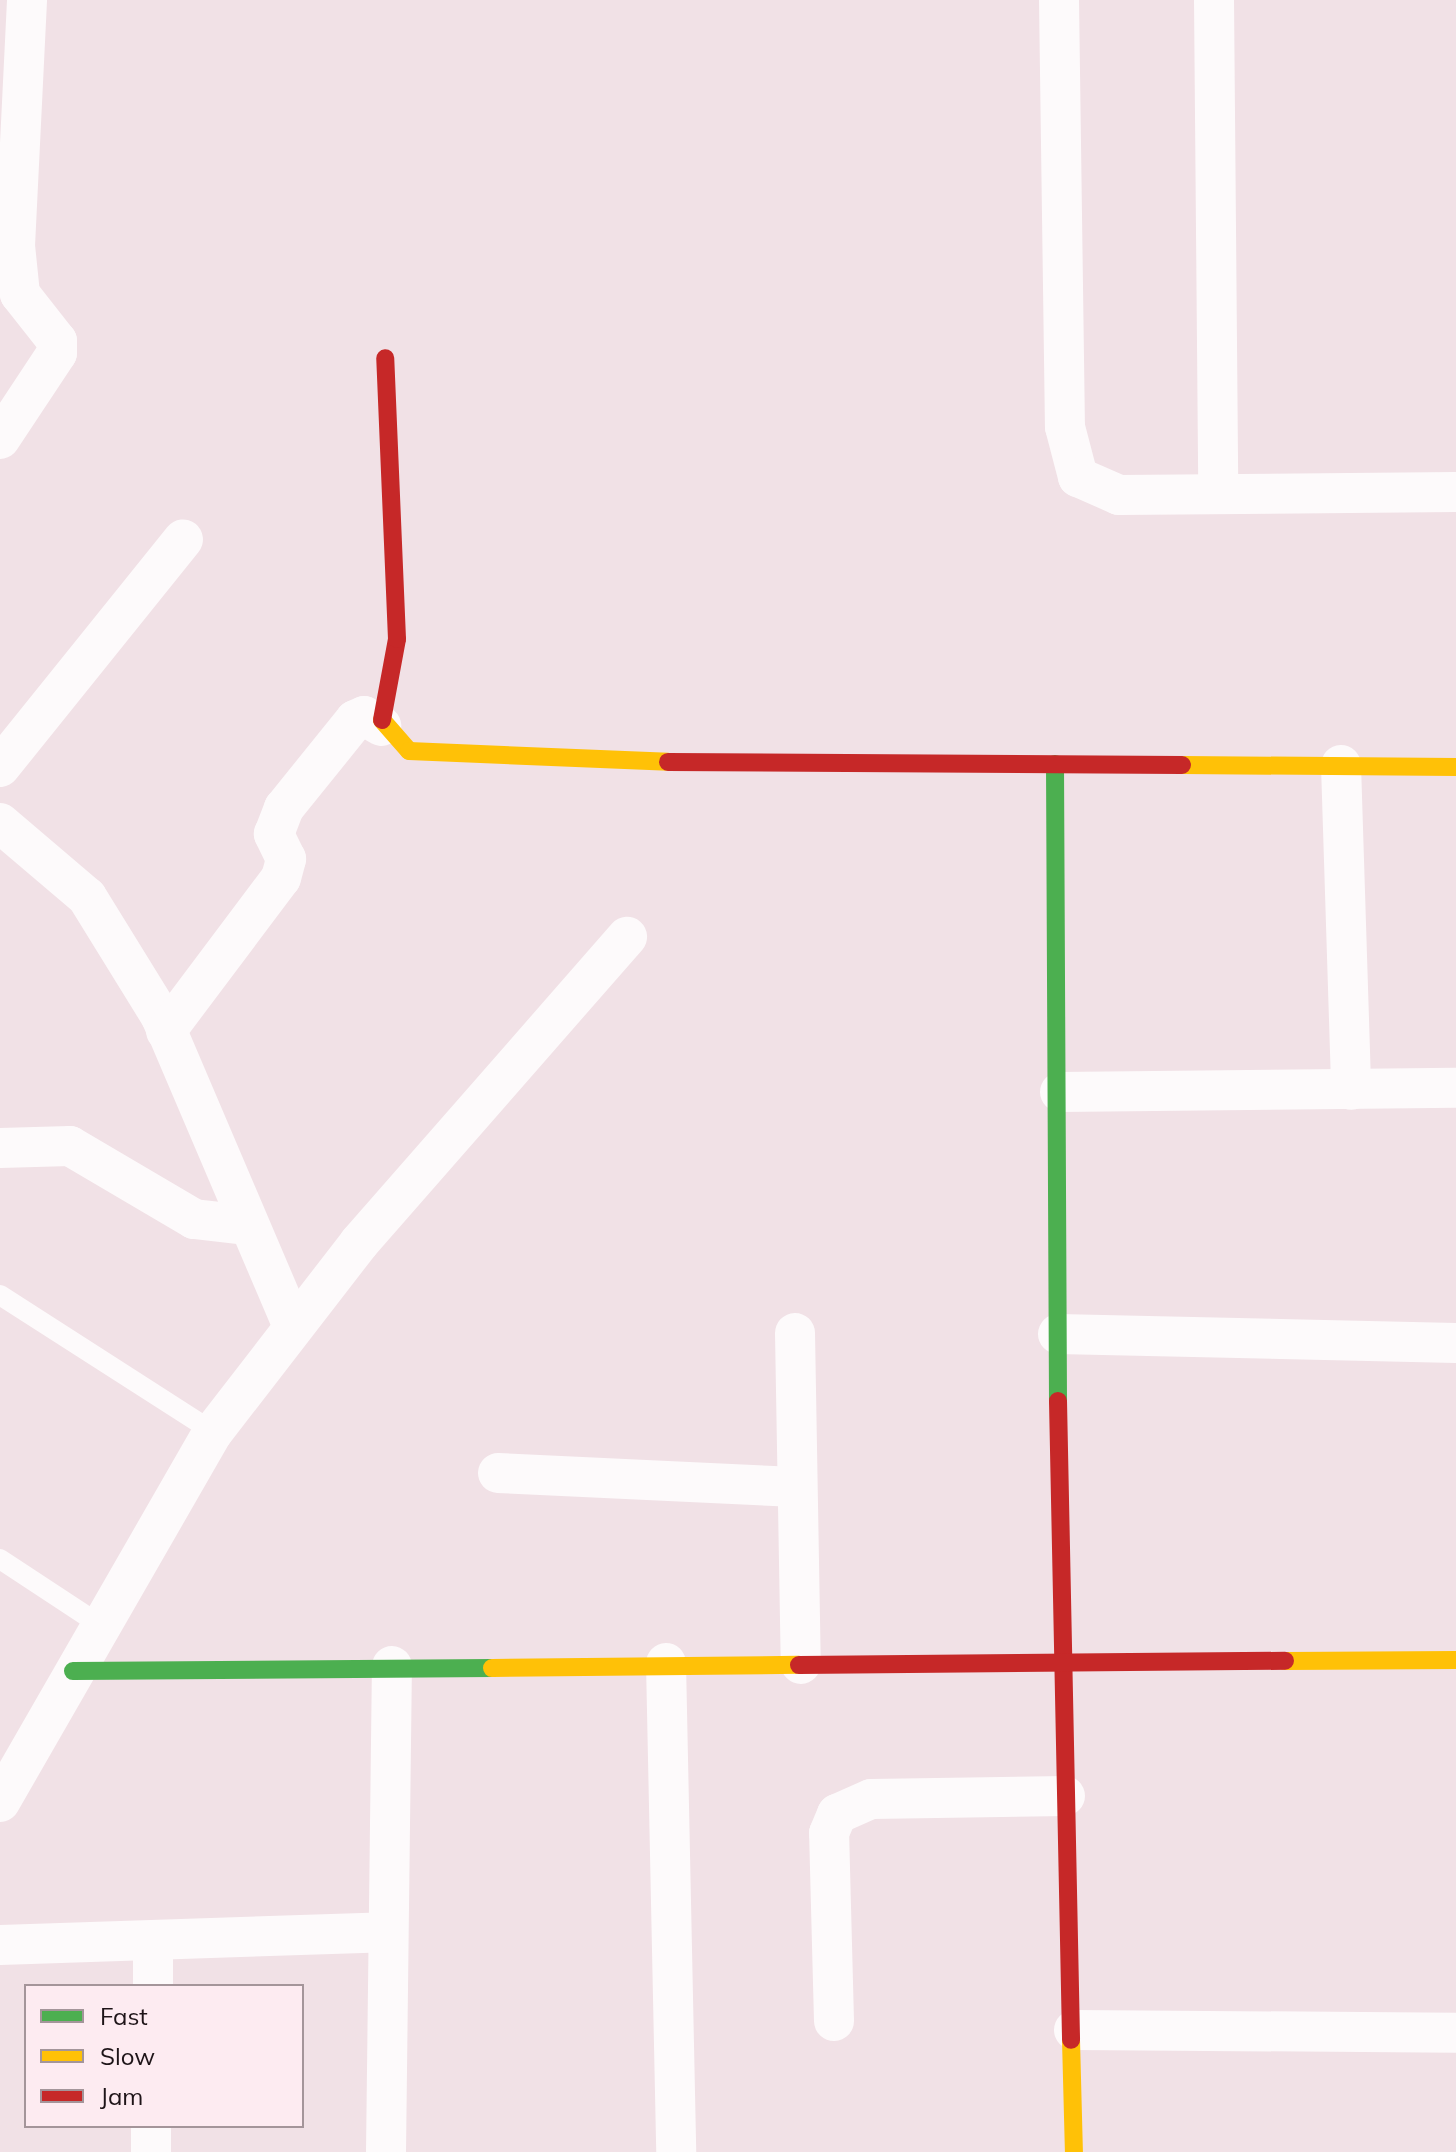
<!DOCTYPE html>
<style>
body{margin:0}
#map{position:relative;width:1456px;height:2152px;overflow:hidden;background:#f1e1e6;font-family:Mulish,sans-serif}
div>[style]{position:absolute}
.lane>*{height:20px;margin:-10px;padding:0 10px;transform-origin:10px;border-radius:10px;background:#fdfafb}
.street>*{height:40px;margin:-20px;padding:0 20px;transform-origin:20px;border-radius:20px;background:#fdfafb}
.fast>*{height:18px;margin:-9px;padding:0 9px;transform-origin:9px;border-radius:9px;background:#4caf50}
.slow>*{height:18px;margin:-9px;padding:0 9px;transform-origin:9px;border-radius:9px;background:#ffc107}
.jam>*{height:18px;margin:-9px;padding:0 9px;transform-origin:9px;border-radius:9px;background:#c62828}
span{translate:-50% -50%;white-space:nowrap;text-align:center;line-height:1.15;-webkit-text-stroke:6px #fdebf1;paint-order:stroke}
.legend{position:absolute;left:24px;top:1984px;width:280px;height:144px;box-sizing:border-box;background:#fdebf1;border:2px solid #a4959a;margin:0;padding:10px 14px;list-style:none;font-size:24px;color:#1e1418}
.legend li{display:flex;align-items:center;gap:16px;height:40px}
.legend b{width:40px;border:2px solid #a4959a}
</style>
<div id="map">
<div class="lane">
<i style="left:0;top:1295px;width:253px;rotate:32.7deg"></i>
<i style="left:0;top:1559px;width:123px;rotate:33.4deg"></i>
</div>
<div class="street">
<i style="left:1059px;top:0;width:427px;rotate:89.2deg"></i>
<i style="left:1065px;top:427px;width:52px;rotate:75.4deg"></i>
<i style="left:1078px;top:477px;width:45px;rotate:23.7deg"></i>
<i style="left:1119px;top:495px;width:337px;rotate:-0.5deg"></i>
<i style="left:1214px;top:0;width:493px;rotate:89.5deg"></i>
<i style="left:0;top:439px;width:103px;rotate:-56.5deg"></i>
<i style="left:57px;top:353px;width:12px;rotate:-90deg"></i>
<i style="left:57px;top:341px;width:60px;rotate:-128.2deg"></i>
<i style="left:20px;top:294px;width:48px;rotate:-95.9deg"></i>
<i style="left:15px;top:246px;width:246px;rotate:-87.2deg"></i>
<i style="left:1341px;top:765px;width:325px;rotate:88.2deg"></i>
<i style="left:0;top:767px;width:292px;rotate:-51.2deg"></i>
<i style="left:0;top:823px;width:114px;rotate:40.4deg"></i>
<i style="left:87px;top:897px;width:141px;rotate:58.3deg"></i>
<i style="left:161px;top:1017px;width:336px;rotate:66.9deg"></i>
<i style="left:166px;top:1031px;width:191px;rotate:-53.1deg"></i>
<i style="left:281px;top:878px;width:20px;rotate:-75deg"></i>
<i style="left:286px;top:859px;width:28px;rotate:-116deg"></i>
<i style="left:274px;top:834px;width:28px;rotate:-69deg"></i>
<i style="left:284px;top:808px;width:113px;rotate:-51.1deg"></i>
<i style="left:355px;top:720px;width:10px;rotate:-24deg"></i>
<i style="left:364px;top:716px;width:20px;rotate:30deg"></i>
<i style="left:1060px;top:1092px;width:396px;rotate:-0.6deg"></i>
<i style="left:0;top:1148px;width:70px;rotate:-1.6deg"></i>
<i style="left:70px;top:1146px;width:144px;rotate:30.5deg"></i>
<i style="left:194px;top:1219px;width:52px;rotate:6.6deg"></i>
<i style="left:795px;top:1333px;width:331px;rotate:89deg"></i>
<i style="left:1058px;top:1334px;width:398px;rotate:1.3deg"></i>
<i style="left:498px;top:1473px;width:299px;rotate:2.7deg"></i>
<i style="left:666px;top:1663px;width:489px;rotate:88.8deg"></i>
<i style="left:0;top:1802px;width:427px;rotate:-60.1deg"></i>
<i style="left:213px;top:1432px;width:239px;rotate:-52.3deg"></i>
<i style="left:359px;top:1243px;width:407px;rotate:-48.8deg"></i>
<i style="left:0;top:1945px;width:386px;rotate:-1.9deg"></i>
<i style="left:153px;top:1986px;width:42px;rotate:-90deg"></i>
<i style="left:834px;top:2021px;width:188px;rotate:-91.5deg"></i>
<i style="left:829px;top:1833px;width:21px;rotate:-67deg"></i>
<i style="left:837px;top:1814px;width:37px;rotate:-24deg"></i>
<i style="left:871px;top:1799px;width:194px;rotate:-0.9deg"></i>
<i style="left:1074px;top:2030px;width:382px;rotate:0.4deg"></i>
<i style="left:151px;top:2152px;width:26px;rotate:-90deg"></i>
<i style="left:386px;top:2152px;width:486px;rotate:-89.3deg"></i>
</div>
<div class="fast">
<i style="left:1055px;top:764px;width:637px;rotate:89.73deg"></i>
<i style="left:73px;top:1671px;width:419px;rotate:-0.4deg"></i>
</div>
<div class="slow">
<i style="left:382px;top:720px;width:41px;rotate:48.9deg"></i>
<i style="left:409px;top:751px;width:259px;rotate:2.4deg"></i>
<i style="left:1182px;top:765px;width:274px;rotate:0.4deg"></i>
<i style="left:1285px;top:1661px;width:171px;rotate:-0.3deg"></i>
<i style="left:492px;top:1668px;width:307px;rotate:-0.6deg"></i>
<i style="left:1071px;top:2040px;width:112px;rotate:88.5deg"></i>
</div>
<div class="jam">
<i style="left:382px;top:720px;width:82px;rotate:-79.5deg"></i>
<i style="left:397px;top:639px;width:281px;rotate:-92.4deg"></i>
<i style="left:668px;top:762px;width:514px;rotate:0.33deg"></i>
<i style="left:1058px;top:1401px;width:639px;rotate:88.83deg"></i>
<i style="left:799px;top:1665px;width:486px;rotate:-0.5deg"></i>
</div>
<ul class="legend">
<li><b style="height:10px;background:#4caf50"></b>Fast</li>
<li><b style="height:10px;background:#ffc107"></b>Slow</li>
<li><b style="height:10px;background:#c62828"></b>Jam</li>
</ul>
</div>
